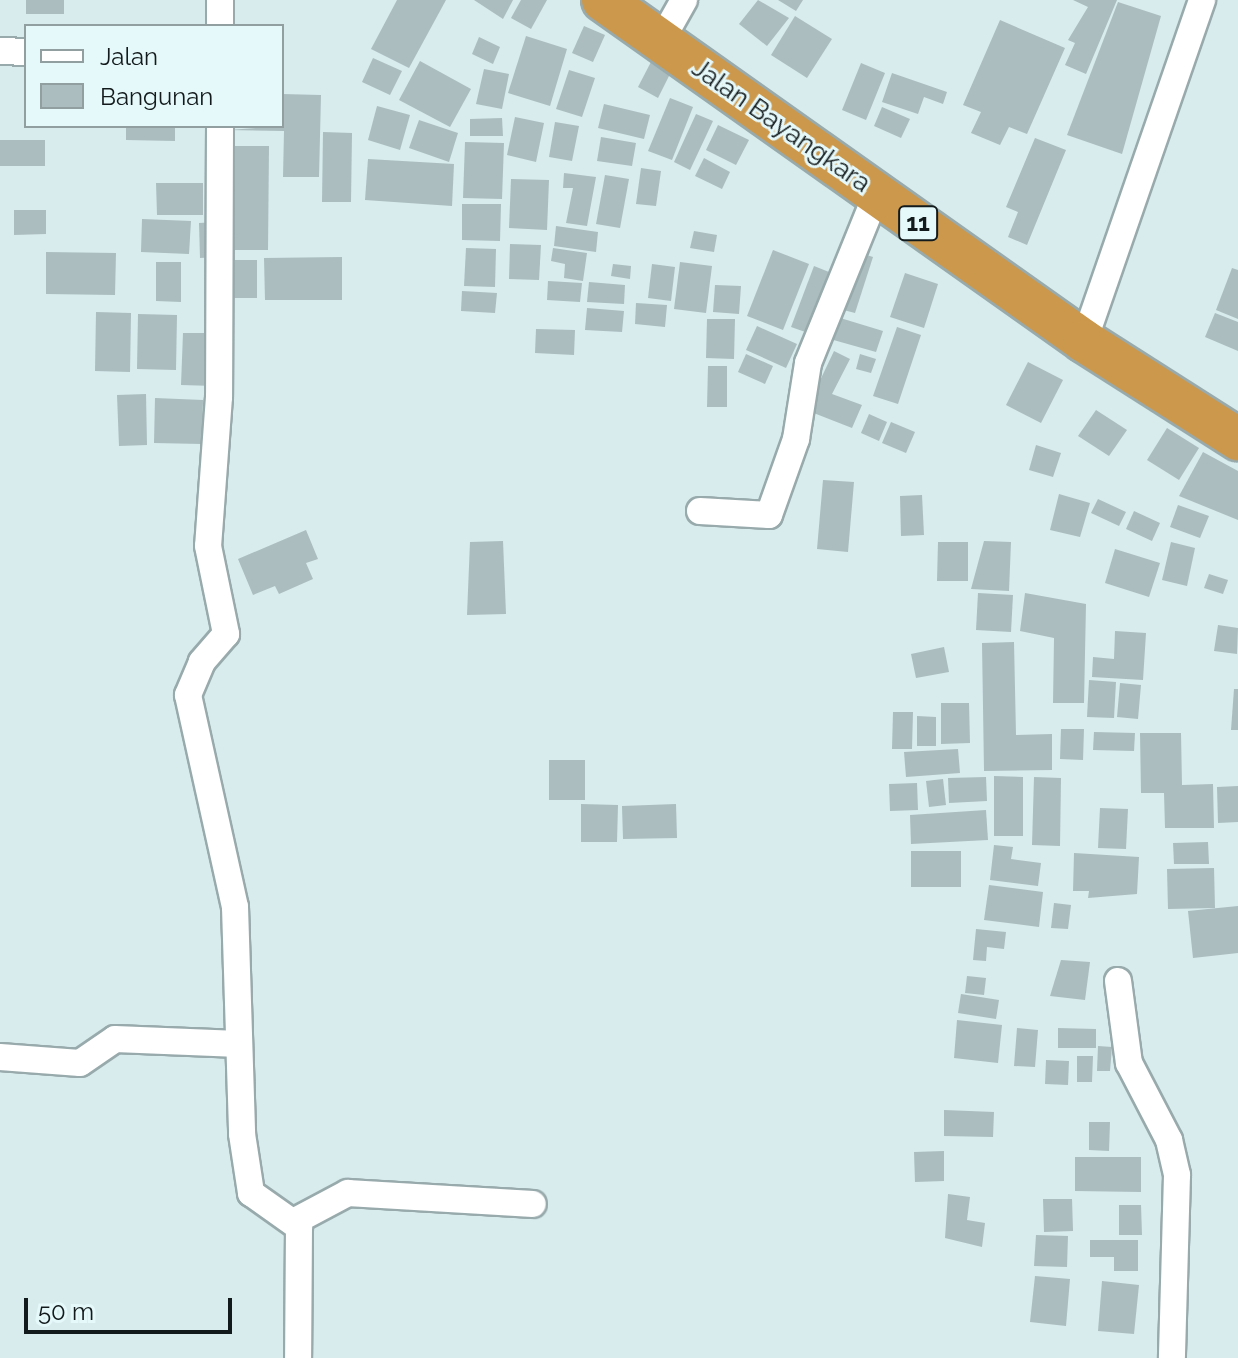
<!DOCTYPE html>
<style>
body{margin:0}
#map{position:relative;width:1238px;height:1358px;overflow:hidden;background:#d8ebed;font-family:Raleway,sans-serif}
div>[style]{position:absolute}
.building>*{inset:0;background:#abbdbf}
.roads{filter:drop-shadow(2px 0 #98aaac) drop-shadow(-2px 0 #98aaac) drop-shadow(0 2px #98aaac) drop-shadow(0 -2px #98aaac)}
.minor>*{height:26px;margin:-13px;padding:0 13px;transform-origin:13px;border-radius:13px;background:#fff}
.trunk>*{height:42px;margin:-21px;padding:0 21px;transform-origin:21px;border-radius:21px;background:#cb984c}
span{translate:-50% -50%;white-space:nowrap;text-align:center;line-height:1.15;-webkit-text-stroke:6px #e5f8fa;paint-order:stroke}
.shield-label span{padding:2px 6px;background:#e5f8fa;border:2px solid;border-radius:6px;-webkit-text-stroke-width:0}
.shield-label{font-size:24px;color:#131a1b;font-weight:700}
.street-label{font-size:26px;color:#131a1b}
.legend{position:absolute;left:24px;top:24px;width:260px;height:104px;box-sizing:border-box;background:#e5f8fa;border:2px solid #919fa1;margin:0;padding:10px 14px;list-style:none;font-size:24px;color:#131a1b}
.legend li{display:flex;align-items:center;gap:16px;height:40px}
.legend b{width:40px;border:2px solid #919fa1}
.scale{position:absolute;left:24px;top:1298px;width:208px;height:36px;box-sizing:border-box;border:4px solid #131a1b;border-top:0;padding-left:10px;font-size:24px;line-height:28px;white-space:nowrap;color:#131a1b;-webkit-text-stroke:6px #e5f8fa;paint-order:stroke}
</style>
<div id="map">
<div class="building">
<i style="clip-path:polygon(26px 0,64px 0,64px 14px,26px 14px)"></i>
<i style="clip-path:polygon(397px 0,446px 0,409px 68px,371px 49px)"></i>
<i style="clip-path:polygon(474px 0,513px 0,503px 19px)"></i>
<i style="clip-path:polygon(521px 0,547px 0,531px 29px,511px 18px)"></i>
<i style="clip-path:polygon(758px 0,789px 18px,767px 46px,739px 24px)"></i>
<i style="clip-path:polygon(778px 0,803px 0,796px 11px)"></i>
<i style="clip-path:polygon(1073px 0,1117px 0,1086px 74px,1065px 65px,1075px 43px,1068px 40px,1088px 7px)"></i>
<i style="clip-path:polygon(1118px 2px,1161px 16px,1122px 154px,1067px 135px)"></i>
<i style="clip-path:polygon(795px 16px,832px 39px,807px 78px,771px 55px)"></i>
<i style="clip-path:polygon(1000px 20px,1065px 48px,1027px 134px,1009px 127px,1000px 145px,971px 133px,981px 112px,963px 105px)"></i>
<i style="clip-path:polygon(584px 26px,605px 35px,593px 62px,572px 53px)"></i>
<i style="clip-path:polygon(526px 36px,567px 49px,550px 106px,508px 93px)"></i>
<i style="clip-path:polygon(479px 37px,500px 47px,493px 64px,472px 54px)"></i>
<i style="clip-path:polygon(373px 58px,402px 71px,390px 95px,362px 82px)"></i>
<i style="clip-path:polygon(652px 60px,672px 70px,658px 98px,638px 87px)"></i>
<i style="clip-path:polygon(420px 61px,471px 89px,450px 127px,399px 100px)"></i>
<i style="clip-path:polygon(861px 63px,885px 73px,866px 120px,842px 110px)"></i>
<i style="clip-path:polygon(484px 69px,509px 74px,502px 109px,476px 104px)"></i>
<i style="clip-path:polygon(569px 70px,595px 78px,582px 117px,556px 109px)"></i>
<i style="clip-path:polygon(892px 73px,947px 92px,943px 104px,924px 97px,918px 114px,882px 102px)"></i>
<i style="clip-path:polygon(282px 94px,321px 95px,319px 177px,283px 177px,284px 131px,228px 130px,282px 126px)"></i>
<i style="clip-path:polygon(670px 98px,693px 107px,672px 160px,648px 151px)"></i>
<i style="clip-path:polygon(604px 104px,650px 115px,644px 139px,598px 128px)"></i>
<i style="clip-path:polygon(377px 106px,410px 115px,400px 150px,368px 140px)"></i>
<i style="clip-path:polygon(882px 107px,910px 119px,901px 138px,874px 126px)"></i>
<i style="clip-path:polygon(696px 114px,713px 121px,690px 170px,674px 162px)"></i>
<i style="clip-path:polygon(515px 117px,544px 123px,536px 162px,507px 155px)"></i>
<i style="clip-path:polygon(502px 118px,503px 136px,470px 136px,470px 119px)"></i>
<i style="clip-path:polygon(419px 120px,458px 133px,449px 162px,409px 148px)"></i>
<i style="clip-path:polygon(555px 122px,579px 126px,572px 161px,549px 157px)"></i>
<i style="clip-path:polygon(718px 125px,749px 140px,736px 165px,706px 150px)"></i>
<i style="clip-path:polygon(126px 126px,175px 126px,175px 141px,126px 140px)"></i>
<i style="clip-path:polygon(323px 132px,352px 133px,351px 202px,322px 202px)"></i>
<i style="clip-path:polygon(601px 137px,636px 143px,632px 166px,597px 161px)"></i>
<i style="clip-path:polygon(1035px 138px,1066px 150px,1027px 245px,1008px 237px,1018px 212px,1006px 207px)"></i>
<i style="clip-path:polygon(0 140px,45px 140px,45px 166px,0 166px)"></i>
<i style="clip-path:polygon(465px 142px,504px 143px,502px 199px,463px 198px)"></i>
<i style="clip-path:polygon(229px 146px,269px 146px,268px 250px,229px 250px)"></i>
<i style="clip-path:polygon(704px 158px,730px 172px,722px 189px,695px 176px)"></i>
<i style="clip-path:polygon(368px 159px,454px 164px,452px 206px,365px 200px)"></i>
<i style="clip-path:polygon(641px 168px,661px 171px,656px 206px,636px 204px)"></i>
<i style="clip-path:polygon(564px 173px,596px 177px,587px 226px,566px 223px,573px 188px,563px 188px)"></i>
<i style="clip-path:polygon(605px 175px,629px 179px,620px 228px,596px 224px)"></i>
<i style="clip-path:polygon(511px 179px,549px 180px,547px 230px,509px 228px)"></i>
<i style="clip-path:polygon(156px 183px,203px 183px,203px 215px,157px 215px)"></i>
<i style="clip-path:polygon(462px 204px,501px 204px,500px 241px,462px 240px)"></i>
<i style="clip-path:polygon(14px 210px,46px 210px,46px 234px,14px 235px)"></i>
<i style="clip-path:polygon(142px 219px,191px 221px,189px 254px,141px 252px)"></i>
<i style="clip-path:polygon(216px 222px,217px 257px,200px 258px,199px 223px)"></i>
<i style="clip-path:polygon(556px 226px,598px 232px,596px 252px,554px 246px)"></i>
<i style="clip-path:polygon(694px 231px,717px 235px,714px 252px,690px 248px)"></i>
<i style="clip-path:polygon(510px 244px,541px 245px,539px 280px,509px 279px)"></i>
<i style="clip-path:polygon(466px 248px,496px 249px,495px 287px,464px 286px)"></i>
<i style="clip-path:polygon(553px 248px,587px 253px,583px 281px,564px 278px,565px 264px,551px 261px)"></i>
<i style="clip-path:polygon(773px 250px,809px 264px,783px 330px,747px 316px)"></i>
<i style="clip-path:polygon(854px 251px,873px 257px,855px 313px,836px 308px)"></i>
<i style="clip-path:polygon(46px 252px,116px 253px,115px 295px,46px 294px)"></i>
<i style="clip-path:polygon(342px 257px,342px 300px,265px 300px,264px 258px)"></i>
<i style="clip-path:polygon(230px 260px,257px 260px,257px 298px,230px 298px)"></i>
<i style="clip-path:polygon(156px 262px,181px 262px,181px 302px,156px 301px)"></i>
<i style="clip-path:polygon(680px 262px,712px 266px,706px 313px,674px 309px)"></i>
<i style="clip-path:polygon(613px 264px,631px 266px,630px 279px,611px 276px)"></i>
<i style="clip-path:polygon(652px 264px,675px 267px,671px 301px,648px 298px)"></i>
<i style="clip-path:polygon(814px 266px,834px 274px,811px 334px,791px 327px)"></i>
<i style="clip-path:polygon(1232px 268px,1238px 270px,1238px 319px,1216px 310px)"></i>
<i style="clip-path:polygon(905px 273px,938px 284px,924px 328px,890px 317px)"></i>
<i style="clip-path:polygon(548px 281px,582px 283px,580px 302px,547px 300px)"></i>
<i style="clip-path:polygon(589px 282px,625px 285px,624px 304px,587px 302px)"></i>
<i style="clip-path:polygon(715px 285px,741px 286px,739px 314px,713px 312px)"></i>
<i style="clip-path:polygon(462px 291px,497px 293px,495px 313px,461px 311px)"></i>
<i style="clip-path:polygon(636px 303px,667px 305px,665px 327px,635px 324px)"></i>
<i style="clip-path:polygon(587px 308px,624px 311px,622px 332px,585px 330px)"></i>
<i style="clip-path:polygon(96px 312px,131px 313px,130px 372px,95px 371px)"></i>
<i style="clip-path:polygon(1215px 313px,1238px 322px,1238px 351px,1205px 337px)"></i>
<i style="clip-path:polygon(138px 314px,177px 315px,176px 370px,137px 369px)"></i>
<i style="clip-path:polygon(837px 317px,883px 331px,876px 352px,830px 339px)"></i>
<i style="clip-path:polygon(707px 319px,735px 319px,734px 359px,706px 358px)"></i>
<i style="clip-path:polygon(757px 326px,797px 344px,786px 368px,746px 350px)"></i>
<i style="clip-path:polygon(897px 327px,921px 335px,898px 404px,873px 396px)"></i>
<i style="clip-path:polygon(536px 329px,575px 330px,574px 355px,535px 353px)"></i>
<i style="clip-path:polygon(183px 333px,216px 333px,214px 386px,181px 385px)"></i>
<i style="clip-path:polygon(834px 351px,850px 359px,832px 394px,862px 405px,852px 428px,806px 410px)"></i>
<i style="clip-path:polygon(746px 354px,773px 366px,765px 384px,738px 372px)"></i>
<i style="clip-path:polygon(860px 354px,876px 359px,871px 373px,856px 369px)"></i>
<i style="clip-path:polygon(1028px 362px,1063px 380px,1041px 423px,1006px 405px)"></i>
<i style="clip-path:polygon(708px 366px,727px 366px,727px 407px,707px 407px)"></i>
<i style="clip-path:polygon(146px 394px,147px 445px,119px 446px,117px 395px)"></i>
<i style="clip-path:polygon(155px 398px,203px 400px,202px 444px,154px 443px)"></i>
<i style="clip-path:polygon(1096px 410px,1127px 430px,1109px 456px,1078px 436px)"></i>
<i style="clip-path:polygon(869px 414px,887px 422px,879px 441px,861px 433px)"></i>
<i style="clip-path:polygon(891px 422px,915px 432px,906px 453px,882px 443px)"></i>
<i style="clip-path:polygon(1167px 428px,1199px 448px,1179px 480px,1147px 460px)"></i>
<i style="clip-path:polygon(1036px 445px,1061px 453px,1053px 477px,1029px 470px)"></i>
<i style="clip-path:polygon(1203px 452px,1238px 471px,1238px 520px,1179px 496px)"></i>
<i style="clip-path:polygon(823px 480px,854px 482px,848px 552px,817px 549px)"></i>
<i style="clip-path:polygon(1059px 494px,1090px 503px,1080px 537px,1050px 530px)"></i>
<i style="clip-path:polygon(922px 495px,924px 535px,901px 536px,900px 496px)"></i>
<i style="clip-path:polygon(1098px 499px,1126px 512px,1119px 526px,1091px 513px)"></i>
<i style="clip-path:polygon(1178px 505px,1209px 516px,1200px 538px,1170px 527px)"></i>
<i style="clip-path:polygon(1134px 511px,1160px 523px,1152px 541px,1126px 529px)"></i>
<i style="clip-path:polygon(306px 530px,318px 559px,306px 563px,313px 579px,279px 594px,275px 586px,253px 595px,238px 559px)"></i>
<i style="clip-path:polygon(503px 541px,506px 614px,467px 615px,470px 542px)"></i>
<i style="clip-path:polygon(984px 541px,1011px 542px,1009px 591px,971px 589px)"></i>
<i style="clip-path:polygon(938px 542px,968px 542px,968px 581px,937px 581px)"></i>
<i style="clip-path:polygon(1171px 542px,1195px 548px,1187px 586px,1162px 580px)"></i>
<i style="clip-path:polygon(1115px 549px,1160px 563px,1149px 597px,1105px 583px)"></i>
<i style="clip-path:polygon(1209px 574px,1228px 580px,1223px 594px,1204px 588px)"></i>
<i style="clip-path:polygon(978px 593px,1013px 595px,1011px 632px,976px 630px)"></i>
<i style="clip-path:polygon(1025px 593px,1086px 604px,1084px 703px,1053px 703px,1054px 638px,1020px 631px)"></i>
<i style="clip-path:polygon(1218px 625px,1238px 628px,1237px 654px,1214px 651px)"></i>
<i style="clip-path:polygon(1115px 631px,1146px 633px,1143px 680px,1092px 677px,1093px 657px,1114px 659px)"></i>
<i style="clip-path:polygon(1014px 642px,1016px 735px,1052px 734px,1052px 770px,984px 771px,982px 643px)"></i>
<i style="clip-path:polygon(944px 647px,949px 672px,916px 678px,911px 654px)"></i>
<i style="clip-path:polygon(1089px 680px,1116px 682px,1114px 718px,1087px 717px)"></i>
<i style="clip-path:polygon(1120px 683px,1141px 685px,1138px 719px,1117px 717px)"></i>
<i style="clip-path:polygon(1234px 689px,1238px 689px,1238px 730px,1231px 730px)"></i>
<i style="clip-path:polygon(941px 703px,969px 703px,970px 743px,941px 744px)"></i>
<i style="clip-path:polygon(893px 712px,913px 712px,912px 749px,892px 749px)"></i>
<i style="clip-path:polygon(917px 716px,936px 717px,936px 746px,917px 746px)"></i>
<i style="clip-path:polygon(1061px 729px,1084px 729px,1083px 760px,1060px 759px)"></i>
<i style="clip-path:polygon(1094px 732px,1135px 733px,1134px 751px,1093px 750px)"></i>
<i style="clip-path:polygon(1140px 733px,1181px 733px,1182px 785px,1213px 784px,1214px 828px,1165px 828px,1164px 793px,1141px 793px)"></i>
<i style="clip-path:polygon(958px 749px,960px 773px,906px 777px,904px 752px)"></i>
<i style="clip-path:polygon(549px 760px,585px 760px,585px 800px,549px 800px)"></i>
<i style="clip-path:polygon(994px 776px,1023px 777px,1023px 836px,994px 836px)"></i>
<i style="clip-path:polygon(986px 777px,987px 801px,949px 803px,948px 778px)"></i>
<i style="clip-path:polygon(1034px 777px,1061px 778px,1060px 846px,1032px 845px)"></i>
<i style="clip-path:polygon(943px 779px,946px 805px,929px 807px,926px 781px)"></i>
<i style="clip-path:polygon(917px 783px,918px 810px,890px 811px,889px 784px)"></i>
<i style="clip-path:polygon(1238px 786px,1238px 822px,1218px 823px,1217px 787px)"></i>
<i style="clip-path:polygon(581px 804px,618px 805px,617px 842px,581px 842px)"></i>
<i style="clip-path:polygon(676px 804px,677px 838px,623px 839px,622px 806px)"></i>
<i style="clip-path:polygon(1100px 808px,1128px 809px,1126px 849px,1098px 848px)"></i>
<i style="clip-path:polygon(986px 810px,988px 840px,911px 844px,910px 815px)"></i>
<i style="clip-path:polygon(1208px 842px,1209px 864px,1174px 864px,1173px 843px)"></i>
<i style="clip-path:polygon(994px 845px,1013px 847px,1011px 859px,1041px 863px,1038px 886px,990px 880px)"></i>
<i style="clip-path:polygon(911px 851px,961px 851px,961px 887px,911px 887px)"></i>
<i style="clip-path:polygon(1074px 853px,1139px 857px,1137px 894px,1088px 898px,1089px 891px,1073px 891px)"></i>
<i style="clip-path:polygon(1214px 868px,1215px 908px,1168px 909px,1167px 869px)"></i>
<i style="clip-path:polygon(989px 885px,1043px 892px,1039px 927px,984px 920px)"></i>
<i style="clip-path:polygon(1054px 903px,1071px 905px,1068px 929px,1051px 928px)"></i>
<i style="clip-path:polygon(1238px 906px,1238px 953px,1193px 958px,1188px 911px)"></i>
<i style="clip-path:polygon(976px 929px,1006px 932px,1004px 949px,987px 947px,986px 961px,973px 960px)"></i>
<i style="clip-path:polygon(1061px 960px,1090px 962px,1085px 1000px,1050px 996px)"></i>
<i style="clip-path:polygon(967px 976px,986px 978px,984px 995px,965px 993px)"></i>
<i style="clip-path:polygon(961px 994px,999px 1000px,996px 1019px,958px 1013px)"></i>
<i style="clip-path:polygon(957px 1020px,1002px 1025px,998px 1063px,954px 1058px)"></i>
<i style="clip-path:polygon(1017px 1028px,1038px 1030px,1035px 1067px,1014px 1066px)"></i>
<i style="clip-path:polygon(1058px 1028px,1096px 1029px,1096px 1048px,1058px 1048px)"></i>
<i style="clip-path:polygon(1098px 1046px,1112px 1047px,1110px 1071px,1097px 1071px)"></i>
<i style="clip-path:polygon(1077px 1056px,1093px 1056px,1092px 1082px,1077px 1082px)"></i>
<i style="clip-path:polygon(1046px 1060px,1069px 1061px,1068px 1085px,1045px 1084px)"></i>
<i style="clip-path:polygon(944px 1110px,994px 1112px,993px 1137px,944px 1136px)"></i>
<i style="clip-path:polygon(1089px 1122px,1110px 1122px,1109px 1151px,1089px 1150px)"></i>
<i style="clip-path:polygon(944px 1151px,944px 1181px,915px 1182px,914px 1152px)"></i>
<i style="clip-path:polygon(1075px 1157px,1141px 1157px,1141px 1192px,1075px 1191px)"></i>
<i style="clip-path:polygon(948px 1194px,970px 1197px,967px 1220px,985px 1223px,982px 1247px,945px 1238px)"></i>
<i style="clip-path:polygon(1043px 1199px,1072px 1199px,1073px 1231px,1044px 1232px)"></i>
<i style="clip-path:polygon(1119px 1205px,1141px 1205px,1142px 1235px,1119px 1235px)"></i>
<i style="clip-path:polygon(1036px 1235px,1068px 1236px,1067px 1267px,1034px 1266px)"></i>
<i style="clip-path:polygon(1090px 1240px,1138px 1240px,1138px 1271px,1114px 1271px,1114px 1257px,1090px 1257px)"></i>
<i style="clip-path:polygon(1035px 1276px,1070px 1279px,1066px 1326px,1030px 1322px)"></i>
<i style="clip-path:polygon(1102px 1281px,1139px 1285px,1134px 1334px,1098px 1331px)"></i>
</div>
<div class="roads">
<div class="minor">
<i style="left:220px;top:0;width:26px;rotate:90deg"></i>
<i style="left:661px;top:41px;width:47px;rotate:-60.7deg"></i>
<i style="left:0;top:51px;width:26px;rotate:2deg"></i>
<i style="left:220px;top:126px;width:271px;rotate:90.2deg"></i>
<i style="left:219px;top:397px;width:149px;rotate:94.2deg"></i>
<i style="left:208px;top:546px;width:90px;rotate:78.4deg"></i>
<i style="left:226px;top:634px;width:37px;rotate:131deg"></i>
<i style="left:202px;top:662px;width:36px;rotate:113deg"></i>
<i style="left:188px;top:695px;width:217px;rotate:77.5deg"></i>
<i style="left:235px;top:907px;width:227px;rotate:88.2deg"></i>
<i style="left:242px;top:1134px;width:60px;rotate:81.3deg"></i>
<i style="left:251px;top:1193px;width:59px;rotate:35.3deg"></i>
<i style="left:299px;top:1227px;width:131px;rotate:90.4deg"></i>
<i style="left:1084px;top:341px;width:361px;rotate:-70.9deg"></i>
<i style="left:700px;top:511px;width:69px;rotate:3.3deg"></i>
<i style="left:769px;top:515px;width:81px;rotate:-70.4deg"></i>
<i style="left:796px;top:439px;width:77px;rotate:-81deg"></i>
<i style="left:808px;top:363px;width:183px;rotate:-67.9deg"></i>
<i style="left:1118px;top:981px;width:83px;rotate:82.4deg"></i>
<i style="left:1129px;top:1063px;width:87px;rotate:62.5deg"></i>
<i style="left:1169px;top:1140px;width:36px;rotate:77deg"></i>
<i style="left:1177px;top:1175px;width:183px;rotate:91.6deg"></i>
<i style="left:0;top:1057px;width:80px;rotate:4.3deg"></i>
<i style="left:80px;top:1063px;width:42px;rotate:-34.4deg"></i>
<i style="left:115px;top:1039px;width:124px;rotate:2.3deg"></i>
<i style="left:297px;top:1220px;width:58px;rotate:-27.9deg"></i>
<i style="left:348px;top:1193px;width:185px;rotate:3.4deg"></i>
</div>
<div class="trunk">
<i style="left:603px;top:0;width:590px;rotate:35.33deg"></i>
<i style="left:1084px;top:341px;width:183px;rotate:32.5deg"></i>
</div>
</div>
<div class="shield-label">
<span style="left:918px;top:223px">11</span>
</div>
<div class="street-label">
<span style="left:781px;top:126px;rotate:35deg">Jalan Bayangkara</span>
</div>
<ul class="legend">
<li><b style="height:10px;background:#fff"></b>Jalan</li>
<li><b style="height:22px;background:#abbdbf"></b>Bangunan</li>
</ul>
<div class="scale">50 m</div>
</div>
